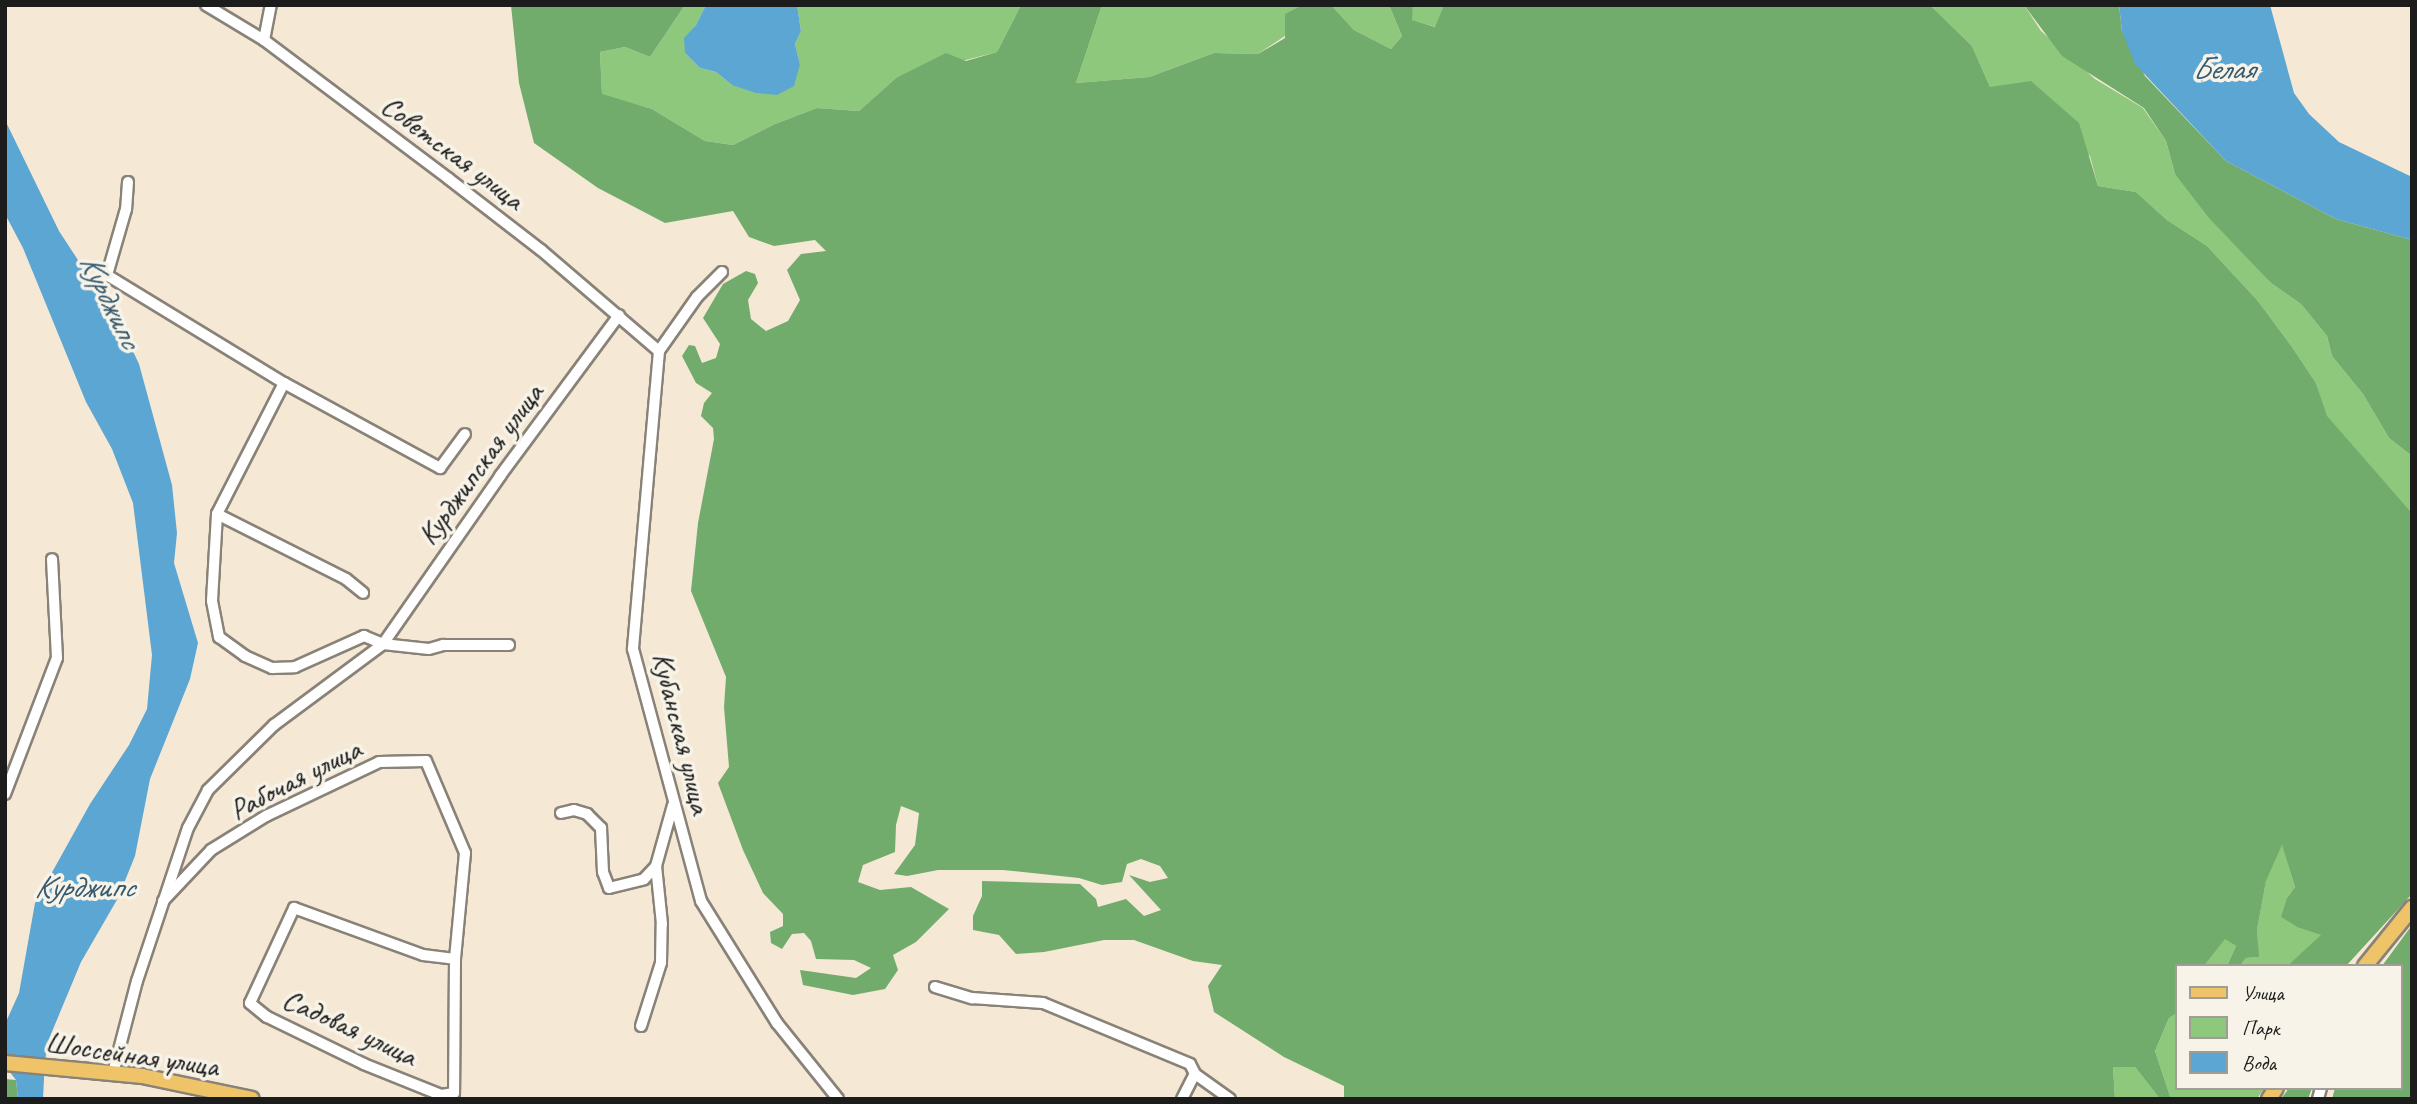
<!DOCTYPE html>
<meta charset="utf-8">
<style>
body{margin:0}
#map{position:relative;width:2417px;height:1104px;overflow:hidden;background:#f5e8d4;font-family:Caveat,sans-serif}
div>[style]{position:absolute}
.green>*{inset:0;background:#8ec87c}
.forest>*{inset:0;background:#72ac6c}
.water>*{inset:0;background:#5ba6d3}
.roads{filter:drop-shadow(2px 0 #888278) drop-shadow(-2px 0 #888278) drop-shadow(0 2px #888278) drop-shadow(0 -2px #888278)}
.street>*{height:10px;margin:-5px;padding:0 5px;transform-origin:5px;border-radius:5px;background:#fff}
.primary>*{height:14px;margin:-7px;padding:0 7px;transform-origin:7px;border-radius:7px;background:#efc469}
span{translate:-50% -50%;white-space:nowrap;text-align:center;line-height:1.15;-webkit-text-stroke:7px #f7f3e8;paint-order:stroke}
.street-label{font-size:30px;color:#1c1c1c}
.water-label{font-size:32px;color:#385a6e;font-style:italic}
.frame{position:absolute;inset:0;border:7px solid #1c1c1c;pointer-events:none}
.legend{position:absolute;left:2175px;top:964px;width:228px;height:126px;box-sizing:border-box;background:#f7f3e8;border:2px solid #9f9d96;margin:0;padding:9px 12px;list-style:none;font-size:21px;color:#1c1c1c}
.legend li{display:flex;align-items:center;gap:14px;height:35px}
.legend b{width:35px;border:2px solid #9f9d96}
</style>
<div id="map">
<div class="green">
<i style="clip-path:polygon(685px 5px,706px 5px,696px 25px,685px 38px,685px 53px,700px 68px,716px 72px,732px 85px,800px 64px,795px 44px,801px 31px,797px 5px,1021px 5px,997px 52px,896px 78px,859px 111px,817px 108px,775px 124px,733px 145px,705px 141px,652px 109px,602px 95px,600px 52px,625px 47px,650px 57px)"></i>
<i style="clip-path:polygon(1102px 5px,1389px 5px,1402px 36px,1391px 49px,1354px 30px,1331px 5px,1258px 54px,1214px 53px,1149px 77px,1076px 83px)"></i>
<i style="clip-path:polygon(1413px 5px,1444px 5px,1436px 27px,1411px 20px)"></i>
<i style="clip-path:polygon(1930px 5px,2024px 5px,2041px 31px,2095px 79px,2143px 108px,2166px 141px,2175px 174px,2271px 283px,2301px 304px,2327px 336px,2332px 356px,2363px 394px,2389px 438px,2412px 456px,2412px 513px,2326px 416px,2316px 383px,2292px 347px,2258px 301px,2207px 246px,2167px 220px,2136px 192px,2098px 186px,2090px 156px,1990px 87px,1972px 46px)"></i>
<i style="clip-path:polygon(2282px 844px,2295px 887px,2287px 898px,2299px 928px,2322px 935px,2287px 966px,2240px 966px,2246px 958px,2258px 957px,2257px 930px,2266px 880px)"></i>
<i style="clip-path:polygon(2225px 938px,2236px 946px,2227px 966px,2204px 966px)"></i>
<i style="clip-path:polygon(2177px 1013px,2177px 1088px,2264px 1088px,2257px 1099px,2171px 1099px,2155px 1051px,2169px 1018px)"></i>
<i style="clip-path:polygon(2113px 1067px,2135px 1067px,2160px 1099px,2115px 1099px)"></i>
</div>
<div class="forest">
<i style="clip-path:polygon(511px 5px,685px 5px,650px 57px,625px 47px,600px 52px,602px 94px,652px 109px,705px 141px,733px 145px,775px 124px,817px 108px,859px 111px,896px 78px,946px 53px,966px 61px,997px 52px,1021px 5px,1102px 5px,1076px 83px,1149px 77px,1214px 53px,1258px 54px,1285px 38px,1285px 14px,1301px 6px,1331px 5px,1354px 30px,1391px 49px,1402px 36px,1389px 5px,1413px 5px,1412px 20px,1435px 27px,1444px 5px,1930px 5px,1972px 46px,1990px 87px,2031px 81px,2079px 123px,2098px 186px,2136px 192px,2167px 220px,2207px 246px,2258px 301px,2292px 347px,2316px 383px,2327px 416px,2412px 513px,2412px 894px,2346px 966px,2287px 966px,2321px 935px,2299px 928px,2281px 917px,2287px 898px,2295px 887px,2282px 845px,2266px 881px,2257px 930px,2259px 957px,2246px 958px,2240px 966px,2227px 966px,2236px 946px,2225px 939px,2204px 966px,2177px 966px,2177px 1013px,2169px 1018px,2155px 1051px,2171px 1099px,2160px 1099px,2135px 1067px,2113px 1067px,2115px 1099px,1344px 1099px,1344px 1086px,1284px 1057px,1214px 1012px,1208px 986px,1222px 965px,1193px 961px,1134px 940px,1104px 940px,1044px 952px,1016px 954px,999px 935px,973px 930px,973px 916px,982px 896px,982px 881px,1080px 884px,1096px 899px,1098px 907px,1126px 899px,1144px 916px,1161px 910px,1129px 875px,1150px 882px,1168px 878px,1160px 866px,1141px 859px,1127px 864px,1122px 882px,1102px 885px,1079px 878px,1003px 870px,938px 870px,907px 876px,894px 874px,915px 845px,919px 813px,901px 806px,896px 825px,895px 852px,863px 865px,858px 882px,880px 890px,911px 887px,949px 909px,916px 942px,893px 955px,898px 970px,885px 989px,853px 995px,803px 985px,800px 970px,856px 978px,871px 968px,854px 960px,816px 959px,811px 941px,804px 933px,792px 934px,782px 949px,771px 943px,770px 932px,783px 926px,783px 914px,763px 893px,743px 850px,718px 783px,729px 767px,724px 707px,726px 677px,691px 591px,698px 523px,714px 439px,713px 428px,701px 416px,704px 403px,712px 393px,696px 383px,682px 356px,689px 345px,695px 346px,702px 363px,716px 358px,720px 344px,703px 318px,723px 284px,746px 271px,755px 274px,758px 283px,748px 300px,751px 319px,766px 331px,788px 321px,800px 300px,787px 270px,801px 254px,826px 251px,815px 240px,774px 246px,749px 237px,733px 211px,665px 223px,598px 188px,534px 143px,519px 83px)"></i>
<i style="clip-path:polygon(2024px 5px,2119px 5px,2122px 31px,2145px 76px,2226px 161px,2336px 219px,2412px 240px,2412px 456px,2389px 438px,2363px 394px,2332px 356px,2327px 336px,2301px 304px,2271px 283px,2209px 218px,2175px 174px,2166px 141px,2144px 108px,2062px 56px)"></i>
<i style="clip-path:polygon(2412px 925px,2412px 1099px,2332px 1099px,2335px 1088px,2401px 1088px,2401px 966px,2382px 966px)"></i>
<i style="clip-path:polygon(5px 1079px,16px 1080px,18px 1099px,5px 1099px)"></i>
<i style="clip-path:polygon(2289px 1088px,2312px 1088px,2308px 1099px,2281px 1099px)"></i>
</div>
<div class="water">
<i style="clip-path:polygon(706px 5px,797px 5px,801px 31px,795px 44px,800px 64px,794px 86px,777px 95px,756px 93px,732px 85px,716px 72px,700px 68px,685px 53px,684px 38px,696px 25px)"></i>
<i style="clip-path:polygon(2119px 5px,2270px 5px,2294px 93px,2309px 114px,2339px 142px,2412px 177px,2412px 240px,2336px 219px,2226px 161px,2135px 64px,2122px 31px)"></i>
<i style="clip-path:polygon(5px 120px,59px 231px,121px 326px,139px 364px,172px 485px,177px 533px,174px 563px,198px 643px,190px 679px,150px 779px,135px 856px,118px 898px,81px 962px,51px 1034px,45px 1059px,43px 1099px,18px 1099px,16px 1080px,5px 1066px,5px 1024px,19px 993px,35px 903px,90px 804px,129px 745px,147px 709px,152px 655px,133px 503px,112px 449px,86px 402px,23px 248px,5px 214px)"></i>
</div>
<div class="roads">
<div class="street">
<i style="left:206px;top:5px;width:68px;rotate:31.1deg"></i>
<i style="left:264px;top:40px;width:231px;rotate:36.9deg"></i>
<i style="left:449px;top:179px;width:116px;rotate:37.7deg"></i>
<i style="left:541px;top:250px;width:155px;rotate:40.6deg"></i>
<i style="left:264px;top:40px;width:36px;rotate:-79deg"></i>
<i style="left:128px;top:182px;width:27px;rotate:94deg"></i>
<i style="left:126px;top:209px;width:69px;rotate:106.1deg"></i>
<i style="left:107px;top:275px;width:207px;rotate:31.4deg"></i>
<i style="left:284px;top:383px;width:178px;rotate:28.6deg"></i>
<i style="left:440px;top:468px;width:42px;rotate:-53.7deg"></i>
<i style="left:722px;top:272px;width:35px;rotate:135deg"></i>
<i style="left:697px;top:297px;width:66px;rotate:125.1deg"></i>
<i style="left:659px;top:351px;width:299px;rotate:95deg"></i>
<i style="left:633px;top:649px;width:261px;rotate:74.9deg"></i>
<i style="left:701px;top:901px;width:144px;rotate:58.1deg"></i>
<i style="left:777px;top:1023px;width:97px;rotate:51.2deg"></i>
<i style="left:284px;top:383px;width:147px;rotate:117.1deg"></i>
<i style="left:217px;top:514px;width:87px;rotate:93.3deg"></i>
<i style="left:212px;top:601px;width:37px;rotate:79deg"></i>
<i style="left:219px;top:637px;width:32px;rotate:36deg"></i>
<i style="left:245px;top:656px;width:30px;rotate:24deg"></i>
<i style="left:272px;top:668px;width:23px;rotate:-2deg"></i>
<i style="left:295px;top:667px;width:76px;rotate:-24.2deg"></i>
<i style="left:364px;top:636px;width:21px;rotate:23deg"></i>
<i style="left:383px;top:644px;width:46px;rotate:6.2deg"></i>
<i style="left:429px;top:649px;width:15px;rotate:-16deg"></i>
<i style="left:443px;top:645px;width:66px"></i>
<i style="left:217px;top:514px;width:144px;rotate:26.7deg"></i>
<i style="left:346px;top:579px;width:22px;rotate:39deg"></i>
<i style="left:5px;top:794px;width:146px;rotate:-69.1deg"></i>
<i style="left:57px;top:658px;width:99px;rotate:-92.9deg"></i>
<i style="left:561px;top:813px;width:13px;rotate:-13deg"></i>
<i style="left:574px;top:810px;width:14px;rotate:17deg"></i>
<i style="left:587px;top:814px;width:20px;rotate:45deg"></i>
<i style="left:601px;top:828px;width:44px;rotate:87.4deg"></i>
<i style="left:603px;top:872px;width:17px;rotate:69deg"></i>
<i style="left:609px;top:888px;width:36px;rotate:-14deg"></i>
<i style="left:644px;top:879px;width:18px;rotate:-47deg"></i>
<i style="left:163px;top:901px;width:70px;rotate:-46.7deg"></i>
<i style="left:211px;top:850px;width:65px;rotate:-31.7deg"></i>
<i style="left:266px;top:816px;width:125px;rotate:-25.5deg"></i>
<i style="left:379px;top:762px;width:47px;rotate:-1.2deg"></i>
<i style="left:426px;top:761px;width:100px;rotate:67deg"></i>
<i style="left:465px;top:853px;width:106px;rotate:95.4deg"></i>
<i style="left:455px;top:959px;width:134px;rotate:90.4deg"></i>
<i style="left:454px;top:1093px;width:13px;rotate:171deg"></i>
<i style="left:441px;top:1095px;width:83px;rotate:-158.1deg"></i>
<i style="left:364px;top:1064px;width:108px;rotate:-154.1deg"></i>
<i style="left:267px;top:1017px;width:22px;rotate:-141deg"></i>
<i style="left:250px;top:1003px;width:105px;rotate:-65.1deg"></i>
<i style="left:294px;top:908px;width:137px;rotate:20deg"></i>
<i style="left:423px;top:955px;width:32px;rotate:7deg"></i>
<i style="left:935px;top:987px;width:39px;rotate:17deg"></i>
<i style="left:972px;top:998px;width:71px;rotate:4deg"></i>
<i style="left:1043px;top:1003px;width:159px;rotate:22.5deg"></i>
<i style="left:1190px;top:1064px;width:11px;rotate:63deg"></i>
<i style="left:1195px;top:1074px;width:43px;rotate:35.5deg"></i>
<i style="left:641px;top:1026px;width:66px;rotate:-72.4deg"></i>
<i style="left:661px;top:963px;width:39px;rotate:-89deg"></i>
<i style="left:662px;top:924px;width:58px;rotate:-95.9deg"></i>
<i style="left:656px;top:866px;width:63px;rotate:-74.4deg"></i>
<i style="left:113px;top:1073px;width:95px;rotate:-75.4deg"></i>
<i style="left:137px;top:981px;width:161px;rotate:-71.6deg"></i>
<i style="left:188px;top:828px;width:43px;rotate:-62.2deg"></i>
<i style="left:208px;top:790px;width:93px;rotate:-44.6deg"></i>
<i style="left:274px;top:725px;width:136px;rotate:-36.6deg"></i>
<i style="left:383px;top:644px;width:205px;rotate:-55.1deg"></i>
<i style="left:500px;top:476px;width:200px;rotate:-53.5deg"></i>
<i style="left:1182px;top:1099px;width:28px;rotate:-63deg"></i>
<i style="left:2318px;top:1099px;width:11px;rotate:-75deg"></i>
</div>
<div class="primary">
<i style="left:2365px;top:966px;width:75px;rotate:-51deg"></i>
<i style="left:5px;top:1063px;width:138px;rotate:5.4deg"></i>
<i style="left:142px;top:1076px;width:112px;rotate:11.8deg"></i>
<i style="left:2269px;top:1099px;width:13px;rotate:-58deg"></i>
</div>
</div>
<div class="street-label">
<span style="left:453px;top:152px;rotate:37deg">Советская улица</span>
<span style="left:480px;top:464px;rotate:-54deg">Курджипская улица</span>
<span style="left:682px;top:733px;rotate:76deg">Кубанская улица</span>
<span style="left:295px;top:779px;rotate:-27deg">Рабочая улица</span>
<span style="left:350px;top:1027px;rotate:25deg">Садовая улица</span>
<span style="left:132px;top:1054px;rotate:8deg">Шоссейная улица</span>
</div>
<div class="water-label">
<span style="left:2223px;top:69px">Белая</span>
<span style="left:110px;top:301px;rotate:64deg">Курджипс</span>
<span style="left:84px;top:887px">Курджипс</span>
</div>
<div class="frame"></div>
<ul class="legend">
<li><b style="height:9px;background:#efc469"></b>Улица</li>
<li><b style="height:19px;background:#8ec87c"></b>Парк</li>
<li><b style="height:19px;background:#5ba6d3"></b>Вода</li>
</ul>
</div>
